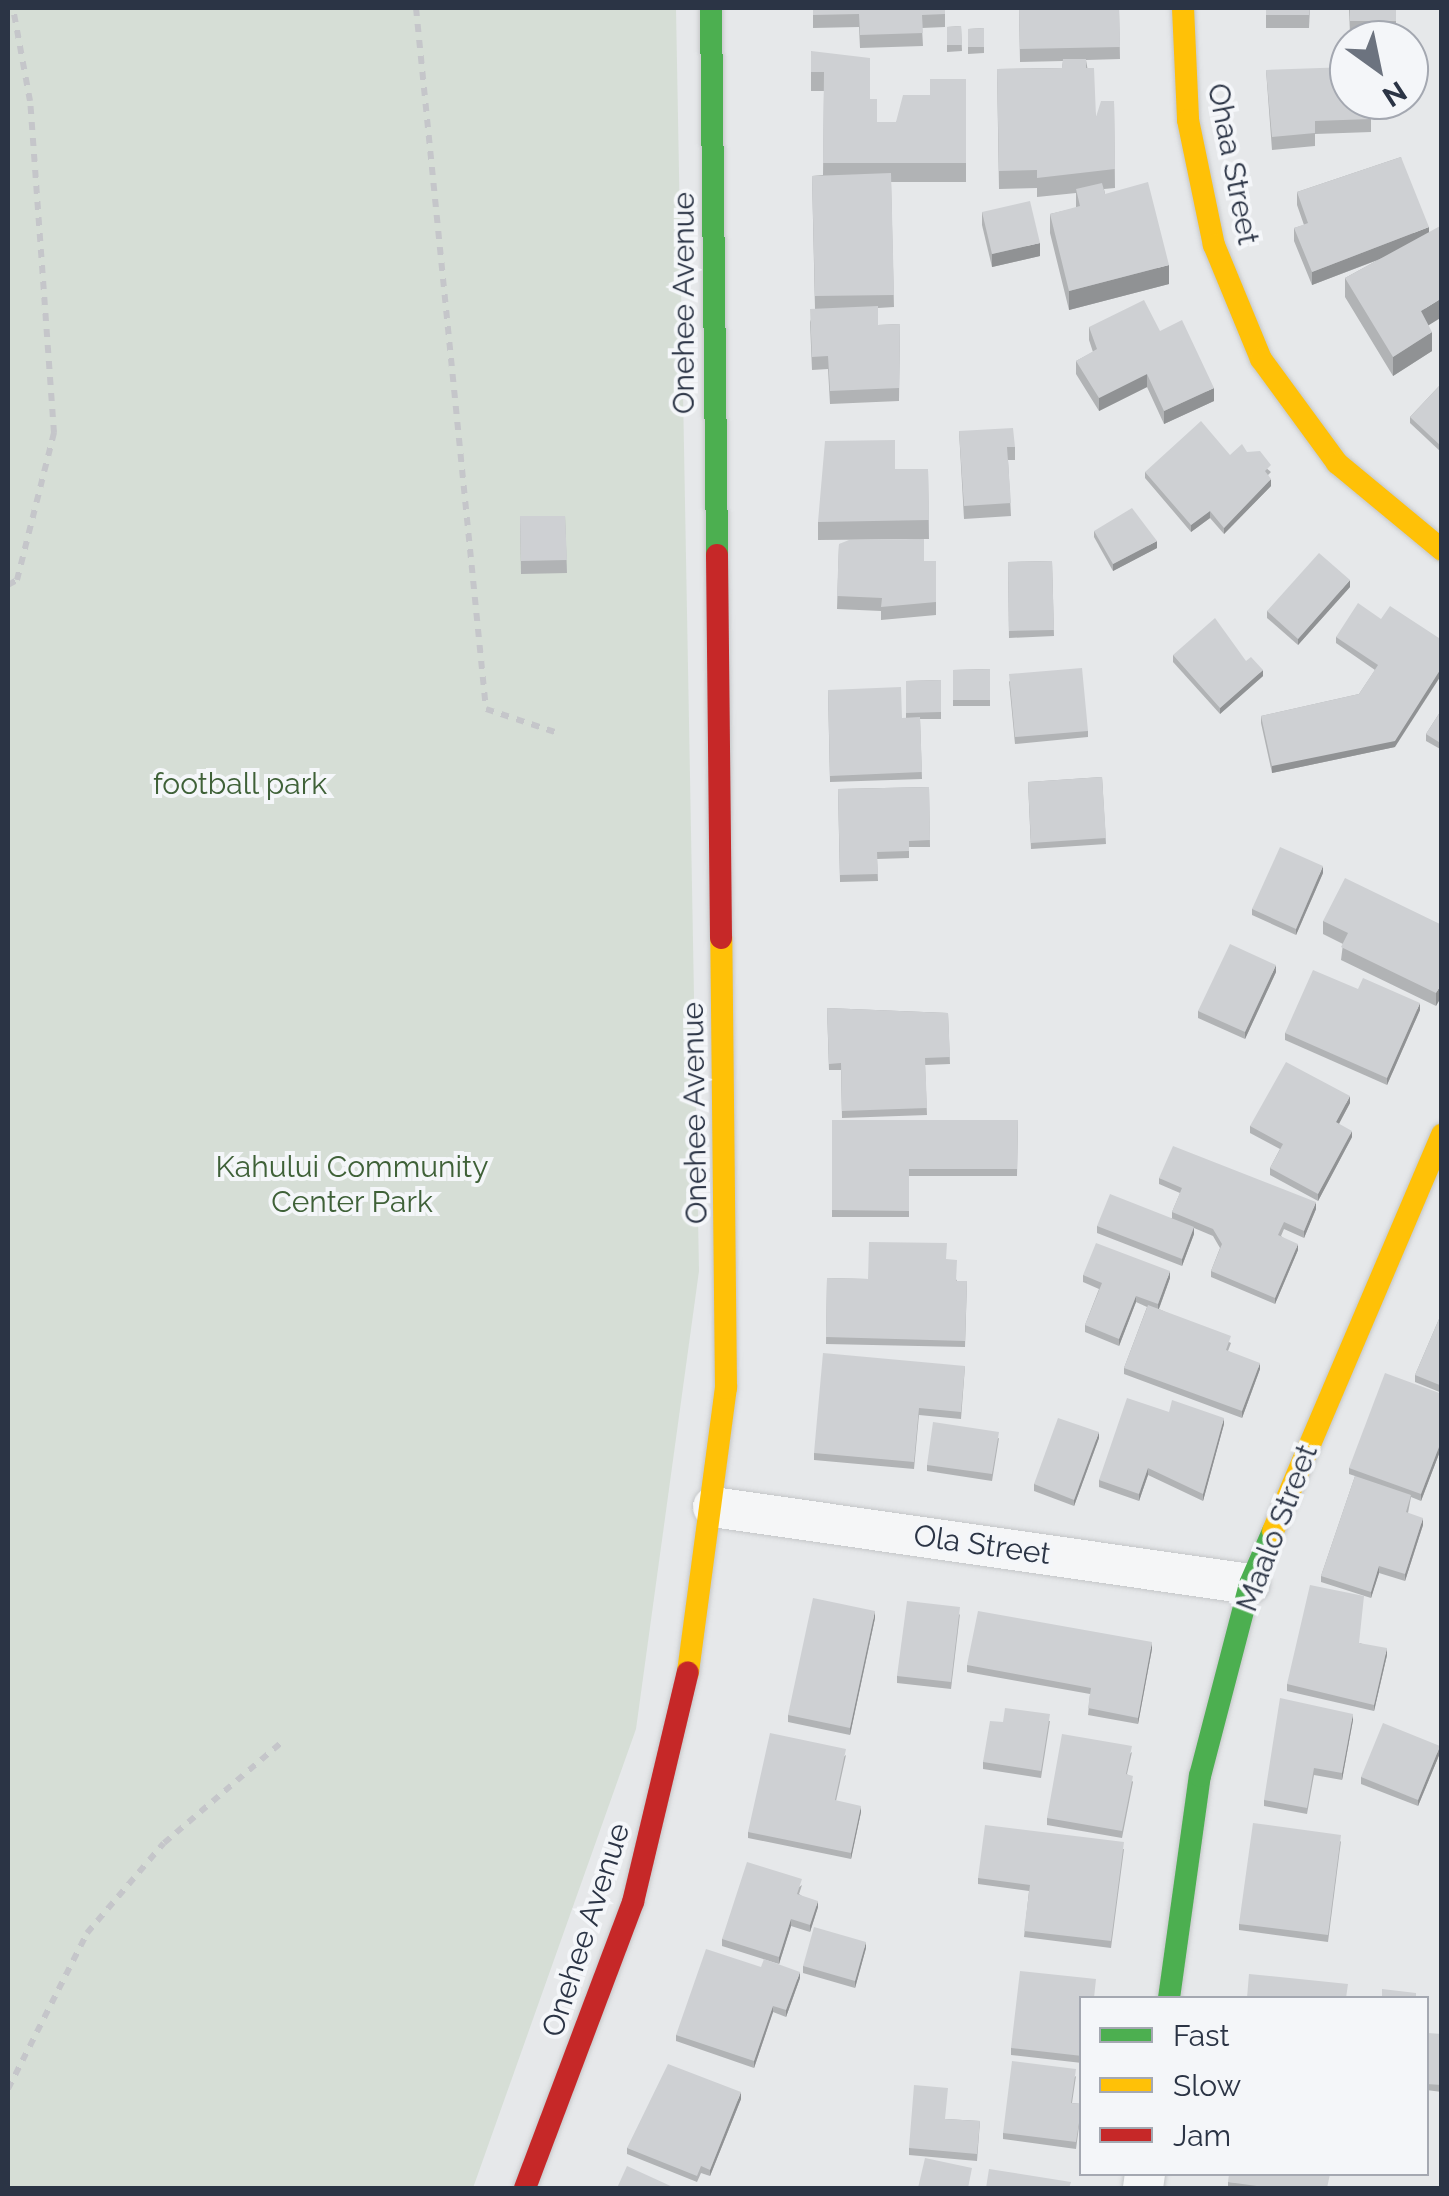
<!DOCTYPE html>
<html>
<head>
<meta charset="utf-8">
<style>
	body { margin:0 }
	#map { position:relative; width:1449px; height:2196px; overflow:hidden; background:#e6e8ea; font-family:Raleway,sans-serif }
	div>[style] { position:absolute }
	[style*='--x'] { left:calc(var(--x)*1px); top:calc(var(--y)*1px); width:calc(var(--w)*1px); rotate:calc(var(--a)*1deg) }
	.green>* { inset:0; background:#d6ded6 }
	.path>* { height:6px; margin-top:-3px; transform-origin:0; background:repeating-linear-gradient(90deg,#c5c6ca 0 8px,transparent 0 16px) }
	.roads { filter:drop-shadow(0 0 2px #c4c6c8) drop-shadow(0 0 2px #c4c6c8) }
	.street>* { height:40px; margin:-20px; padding:0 20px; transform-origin:20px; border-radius:20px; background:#f5f6f7 }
	.fast>* { height:22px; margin:-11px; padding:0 11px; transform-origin:11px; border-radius:11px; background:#4caf50 }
	.slow>* { height:22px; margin:-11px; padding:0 11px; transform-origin:11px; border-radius:11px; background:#ffc107 }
	.jam>* { height:22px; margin:-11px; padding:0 11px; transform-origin:11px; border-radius:11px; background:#c62828 }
	.wall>* { inset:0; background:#b1b3b5 }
	.shaded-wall>* { inset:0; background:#909294 }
	.building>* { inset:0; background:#ced0d3 }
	span { translate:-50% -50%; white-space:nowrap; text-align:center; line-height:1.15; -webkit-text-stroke:8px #f4f6f9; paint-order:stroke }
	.street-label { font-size:30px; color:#2b3445 }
	.park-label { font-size:30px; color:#3f6138 }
	.frame { position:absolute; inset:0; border:10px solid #2b3445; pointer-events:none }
	.legend { position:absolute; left:1079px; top:1996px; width:350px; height:180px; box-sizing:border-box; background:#f4f6f9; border:2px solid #a4a8b1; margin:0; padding:12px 18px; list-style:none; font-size:30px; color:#2b3445 }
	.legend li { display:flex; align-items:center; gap:20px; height:50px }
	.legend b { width:50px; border:2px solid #a4a8b1 }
	.north { position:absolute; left:1329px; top:20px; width:100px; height:100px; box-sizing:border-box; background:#f4f6f9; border:2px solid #a4a8b1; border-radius:50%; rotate:147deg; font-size:28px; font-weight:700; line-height:40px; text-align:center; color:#2b3445 }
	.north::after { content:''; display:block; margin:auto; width:35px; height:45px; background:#6c737f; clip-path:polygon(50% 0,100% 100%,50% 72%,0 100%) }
</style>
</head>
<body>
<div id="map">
	<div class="green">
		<i style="clip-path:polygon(8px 8px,676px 8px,699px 1271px,636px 1729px,473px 2188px,8px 2188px)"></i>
	</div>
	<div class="path">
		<i style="--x:416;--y:8;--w:704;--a:84.3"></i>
		<i style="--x:486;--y:709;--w:73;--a:18.4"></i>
		<i style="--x:8;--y:585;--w:10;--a:-29"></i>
		<i style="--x:17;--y:580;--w:152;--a:-75.9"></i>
		<i style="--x:54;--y:433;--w:333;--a:-94.1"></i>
		<i style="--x:30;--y:101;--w:95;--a:-100.4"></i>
		<i style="--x:8;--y:2089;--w:175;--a:-63.1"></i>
		<i style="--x:87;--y:1933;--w:118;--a:-49.5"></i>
		<i style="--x:164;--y:1843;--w:158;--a:-40.6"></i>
	</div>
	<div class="roads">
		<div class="street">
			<i style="--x:713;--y:1507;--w:542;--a:8.16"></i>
			<i style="--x:1143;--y:2188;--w:14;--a:-82"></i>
		</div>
		<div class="fast">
			<i style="--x:711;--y:8;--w:547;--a:89.37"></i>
			<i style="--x:1169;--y:1998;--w:224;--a:-82.1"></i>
			<i style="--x:1200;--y:1776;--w:198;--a:-75.4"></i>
			<i style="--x:1250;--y:1584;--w:58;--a:-66.5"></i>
		</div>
		<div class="slow">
			<i style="--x:1183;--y:8;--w:112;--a:87.4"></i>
			<i style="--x:1188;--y:120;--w:128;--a:78.3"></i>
			<i style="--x:1214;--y:245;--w:123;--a:67.6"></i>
			<i style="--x:1261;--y:359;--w:129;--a:53.8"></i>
			<i style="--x:1337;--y:463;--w:136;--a:39.6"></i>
			<i style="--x:1273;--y:1531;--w:431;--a:-66.9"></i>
			<i style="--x:688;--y:1672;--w:287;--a:-82.4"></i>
			<i style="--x:726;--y:1388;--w:450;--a:-90.6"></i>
		</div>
		<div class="jam">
			<i style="--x:717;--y:555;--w:383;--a:89.4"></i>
			<i style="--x:525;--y:2188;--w:306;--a:-69.3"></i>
			<i style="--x:633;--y:1902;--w:236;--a:-76.6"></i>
		</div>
	</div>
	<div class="wall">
		<i style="clip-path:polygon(813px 8px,945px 8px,945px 27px,922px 28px,923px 46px,860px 48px,859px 27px,813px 28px)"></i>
		<i style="clip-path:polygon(1019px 8px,1119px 8px,1120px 59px,1086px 60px,1096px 117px,1114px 101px,1115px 188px,1104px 189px,1105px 194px,1169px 284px,1069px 310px,1050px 233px,1050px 214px,1076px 208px,1076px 193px,1037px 197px,1037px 188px,999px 189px,997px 69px,1062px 68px,1063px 61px,1020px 62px)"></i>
		<i style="clip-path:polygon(1266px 8px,1310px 8px,1309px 28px,1266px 28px)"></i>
		<i style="clip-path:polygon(1349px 8px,1396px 8px,1396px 34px,1350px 34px)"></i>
		<i style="clip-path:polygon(961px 26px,962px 51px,947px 52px,947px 27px)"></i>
		<i style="clip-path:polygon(984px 28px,984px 53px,968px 54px,968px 29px)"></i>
		<i style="clip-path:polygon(811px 51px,870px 99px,877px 122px,896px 122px,930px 95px,966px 79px,966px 182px,891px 182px,894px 307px,878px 308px,878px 325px,900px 324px,899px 401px,830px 404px,828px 369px,812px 370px,810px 322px,815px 309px,812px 176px,823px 175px,824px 91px,811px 91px)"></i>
		<i style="clip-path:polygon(1266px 70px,1371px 100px,1371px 132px,1315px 134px,1315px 146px,1272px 150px)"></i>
		<i style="clip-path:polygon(1401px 157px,1432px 351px,1393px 376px,1345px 297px,1345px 278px,1378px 260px,1312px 285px,1294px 241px,1294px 228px,1304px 225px,1297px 205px,1297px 192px)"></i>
		<i style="clip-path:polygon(982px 212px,1040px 256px,992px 267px,982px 225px)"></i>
		<i style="clip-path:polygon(1089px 327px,1160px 331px,1214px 401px,1164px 424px,1147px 387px,1099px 411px,1076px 374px,1076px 361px,1093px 352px,1089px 340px)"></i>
		<i style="clip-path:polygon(1442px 383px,1442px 453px,1410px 423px,1410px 417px)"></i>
		<i style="clip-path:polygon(959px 431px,1015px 447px,1015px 460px,1008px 460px,1011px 516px,964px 519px)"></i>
		<i style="clip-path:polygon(1247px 452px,1271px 472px,1268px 475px,1271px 486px,1224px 534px,1210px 518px,1191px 532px,1145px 478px,1145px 472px)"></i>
		<i style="clip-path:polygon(895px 469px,928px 469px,929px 539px,924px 539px,924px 561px,936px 561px,936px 615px,881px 620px,881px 611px,837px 609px,839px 544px,923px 539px,818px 540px,818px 522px)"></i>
		<i style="clip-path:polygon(520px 516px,565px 516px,567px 573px,521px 574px)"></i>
		<i style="clip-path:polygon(1094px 531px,1157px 548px,1113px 571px,1094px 537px)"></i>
		<i style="clip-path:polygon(1052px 561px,1054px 636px,1009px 638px,1008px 562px)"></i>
		<i style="clip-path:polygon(1350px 587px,1298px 645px,1267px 618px,1267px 611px)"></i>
		<i style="clip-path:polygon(1381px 619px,1395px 747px,1272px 773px,1261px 723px,1261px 716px,1359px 694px,1375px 670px,1336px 643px,1336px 637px)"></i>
		<i style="clip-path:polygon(1173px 655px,1246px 661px,1263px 676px,1220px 714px,1173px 662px)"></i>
		<i style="clip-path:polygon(990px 669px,990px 706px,953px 706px,953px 670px)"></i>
		<i style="clip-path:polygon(941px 680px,941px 719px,920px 719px,922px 779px,830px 782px,828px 690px,902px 718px,906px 718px,906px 681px)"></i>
		<i style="clip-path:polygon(1009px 681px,1088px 731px,1088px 737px,1015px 744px)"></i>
		<i style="clip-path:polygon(1442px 709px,1442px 750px,1426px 741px,1426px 734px)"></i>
		<i style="clip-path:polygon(1102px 777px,1106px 844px,1031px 849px,1028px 782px)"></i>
		<i style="clip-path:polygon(929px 787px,930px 847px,909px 847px,909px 858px,877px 859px,878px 881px,840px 882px,838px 789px)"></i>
		<i style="clip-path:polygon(1323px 873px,1296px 935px,1252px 915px,1252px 909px)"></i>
		<i style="clip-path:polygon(1323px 921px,1442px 925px,1436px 1006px,1341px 960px,1343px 944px,1323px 934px)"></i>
		<i style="clip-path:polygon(1276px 972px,1245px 1039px,1198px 1018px,1198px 1011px)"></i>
		<i style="clip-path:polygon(1358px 989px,1420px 1010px,1387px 1085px,1285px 1040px,1285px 1033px)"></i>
		<i style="clip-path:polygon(827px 1008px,948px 1013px,950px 1064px,925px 1065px,927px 1115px,842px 1118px,841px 1070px,829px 1070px)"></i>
		<i style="clip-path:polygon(1350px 1103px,1339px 1124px,1352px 1137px,1318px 1201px,1270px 1175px,1270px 1168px,1280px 1149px,1250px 1133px,1250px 1126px)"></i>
		<i style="clip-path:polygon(832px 1120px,1018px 1120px,1017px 1176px,909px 1176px,909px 1217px,832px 1217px)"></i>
		<i style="clip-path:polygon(1159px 1178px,1316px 1209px,1304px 1238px,1284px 1229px,1281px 1236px,1298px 1250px,1275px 1304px,1211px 1277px,1211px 1271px,1220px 1248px,1213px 1236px,1194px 1228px,1194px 1234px,1182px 1266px,1097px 1233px,1097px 1226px,1172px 1218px,1172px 1212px,1180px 1193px,1159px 1184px)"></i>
		<i style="clip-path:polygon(946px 1259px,957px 1281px,967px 1281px,965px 1347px,826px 1344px,827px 1278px,868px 1279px)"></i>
		<i style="clip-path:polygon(1083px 1275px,1170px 1278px,1159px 1309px,1231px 1343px,1228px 1351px,1260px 1369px,1242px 1418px,1124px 1374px,1124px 1368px,1147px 1307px,1136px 1302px,1119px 1346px,1085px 1332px,1085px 1325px,1099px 1289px,1083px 1282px)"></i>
		<i style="clip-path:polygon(1442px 1312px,1442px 1393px,1415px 1382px,1415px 1375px)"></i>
		<i style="clip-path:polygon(965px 1366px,961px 1419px,919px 1415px,914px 1469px,814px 1460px,814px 1453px)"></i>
		<i style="clip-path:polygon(1442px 1394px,1442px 1446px,1421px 1501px,1411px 1497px,1408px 1513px,1423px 1525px,1405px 1581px,1379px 1573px,1371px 1598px,1321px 1582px,1321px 1576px,1355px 1476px,1349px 1474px,1349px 1468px)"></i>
		<i style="clip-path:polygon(1169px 1412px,1224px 1424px,1203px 1501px,1148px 1475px,1139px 1501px,1099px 1487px,1099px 1480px)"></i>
		<i style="clip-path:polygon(999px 1438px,992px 1481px,927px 1471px,927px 1465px)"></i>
		<i style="clip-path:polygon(1099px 1438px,1074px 1506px,1034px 1491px,1034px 1484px)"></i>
		<i style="clip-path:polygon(960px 1614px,951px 1689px,897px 1683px,897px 1676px)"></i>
		<i style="clip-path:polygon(875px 1618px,850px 1735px,788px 1722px,788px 1715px)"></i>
		<i style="clip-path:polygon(1360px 1643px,1387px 1655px,1374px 1711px,1287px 1691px,1287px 1684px)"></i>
		<i style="clip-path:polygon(1152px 1649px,1138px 1724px,1088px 1715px,1090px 1694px,967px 1672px,967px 1665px)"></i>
		<i style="clip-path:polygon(1353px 1720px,1342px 1780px,1314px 1775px,1307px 1814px,1264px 1806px,1264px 1800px)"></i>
		<i style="clip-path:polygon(1050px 1721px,1041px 1778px,983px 1769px,983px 1762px,1003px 1722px)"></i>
		<i style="clip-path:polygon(1132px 1752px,1127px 1774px,1133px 1782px,1122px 1838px,1047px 1825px,1047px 1818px)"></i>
		<i style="clip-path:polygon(1440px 1753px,1418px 1806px,1361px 1784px,1361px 1777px)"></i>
		<i style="clip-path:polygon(846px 1755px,836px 1801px,861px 1812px,851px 1859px,748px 1838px,748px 1832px)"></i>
		<i style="clip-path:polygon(1341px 1841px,1328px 1942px,1239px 1930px,1239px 1924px)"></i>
		<i style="clip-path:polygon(1124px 1849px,1111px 1948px,1024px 1937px,1029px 1891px,978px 1884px,978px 1878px)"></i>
		<i style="clip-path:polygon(802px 1885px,799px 1894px,818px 1907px,810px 1932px,791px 1926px,779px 1964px,722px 1946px,722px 1939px)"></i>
		<i style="clip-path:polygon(866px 1948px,855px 1988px,803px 1973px,803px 1966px)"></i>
		<i style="clip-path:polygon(800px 1978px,786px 2017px,773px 2012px,754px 2068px,676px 2041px,676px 2035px)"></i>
		<i style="clip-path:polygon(1082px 1998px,1082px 2063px,1011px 2055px,1011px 2048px)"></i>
		<i style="clip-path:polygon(1442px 2034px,1442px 2092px,1426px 2090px,1426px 2045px)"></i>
		<i style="clip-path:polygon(1076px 2076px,1072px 2103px,1082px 2104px,1076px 2149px,1003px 2139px,1003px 2133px)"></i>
		<i style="clip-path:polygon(741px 2099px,710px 2176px,701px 2173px,697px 2182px,627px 2154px,627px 2148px)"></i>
		<i style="clip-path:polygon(946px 2119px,980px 2121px,977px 2161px,909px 2155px,909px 2148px)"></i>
		<i style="clip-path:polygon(1228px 2182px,1328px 2188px,1228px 2188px)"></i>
	</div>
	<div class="shaded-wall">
		<i style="clip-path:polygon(1429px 227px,1429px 240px,1312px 285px,1312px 272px)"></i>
		<i style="clip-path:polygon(1040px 243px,1040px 256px,992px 267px,992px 254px)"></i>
		<i style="clip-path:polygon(1169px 265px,1169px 284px,1069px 310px,1069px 291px)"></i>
		<i style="clip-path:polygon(1442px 298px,1442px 317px,1421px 330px,1421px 311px)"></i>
		<i style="clip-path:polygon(1432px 332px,1432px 351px,1393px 376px,1393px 357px)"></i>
		<i style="clip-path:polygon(1147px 374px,1147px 387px,1099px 411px,1099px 398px)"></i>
		<i style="clip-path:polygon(1214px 388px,1214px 401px,1164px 424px,1164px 411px)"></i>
		<i style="clip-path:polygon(1271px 479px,1271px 486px,1224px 534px,1224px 528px)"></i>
		<i style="clip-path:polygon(1210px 511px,1210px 518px,1191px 532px,1191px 525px)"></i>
		<i style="clip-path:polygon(1157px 541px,1157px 548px,1113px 571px,1113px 564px)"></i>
		<i style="clip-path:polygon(1350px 580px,1350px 587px,1298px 645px,1298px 639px)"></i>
		<i style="clip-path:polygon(1442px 667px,1442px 674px,1395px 747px,1272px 773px,1272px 766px)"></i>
		<i style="clip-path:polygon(1263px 670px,1263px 676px,1220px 714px,1220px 708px)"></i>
		<i style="clip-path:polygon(1323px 866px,1323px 873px,1296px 935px,1296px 929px)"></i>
		<i style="clip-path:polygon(1276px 965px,1276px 972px,1245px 1039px,1245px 1032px)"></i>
		<i style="clip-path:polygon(1442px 983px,1442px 996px,1436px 1006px,1436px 993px)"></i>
		<i style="clip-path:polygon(1420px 1003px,1420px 1010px,1387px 1085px,1387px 1078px)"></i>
		<i style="clip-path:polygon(1350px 1096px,1350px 1103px,1336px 1129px,1336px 1122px)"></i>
		<i style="clip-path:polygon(1352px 1131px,1352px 1137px,1318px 1201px,1318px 1194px)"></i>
		<i style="clip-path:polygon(1316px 1202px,1316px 1209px,1304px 1238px,1304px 1231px)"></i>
		<i style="clip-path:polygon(1194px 1227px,1194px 1234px,1182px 1266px,1182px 1259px)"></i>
		<i style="clip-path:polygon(1298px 1244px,1298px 1250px,1275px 1304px,1275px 1298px)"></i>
		<i style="clip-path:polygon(1170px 1271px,1170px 1278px,1158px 1311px,1158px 1304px)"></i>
		<i style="clip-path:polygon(1136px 1296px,1136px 1302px,1119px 1346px,1119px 1339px)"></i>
		<i style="clip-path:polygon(1260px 1363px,1260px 1369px,1242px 1418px,1242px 1411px)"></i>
		<i style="clip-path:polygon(1224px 1418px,1224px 1424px,1203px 1501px,1203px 1494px)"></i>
		<i style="clip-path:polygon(1099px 1432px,1099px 1438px,1074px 1506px,1074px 1500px)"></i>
		<i style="clip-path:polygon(1442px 1439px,1442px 1446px,1421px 1501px,1421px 1494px)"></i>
		<i style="clip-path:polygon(1148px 1468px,1148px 1475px,1139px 1501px,1139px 1494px)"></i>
		<i style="clip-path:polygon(1423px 1518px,1423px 1525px,1405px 1581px,1405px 1574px)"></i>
		<i style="clip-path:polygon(1379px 1566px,1379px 1573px,1371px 1598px,1371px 1592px)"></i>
		<i style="clip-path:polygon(875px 1611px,875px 1618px,850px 1735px,850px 1728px)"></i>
		<i style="clip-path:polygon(1152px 1642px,1152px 1649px,1138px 1724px,1138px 1718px)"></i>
		<i style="clip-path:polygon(1387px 1648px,1387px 1655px,1374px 1711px,1374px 1705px)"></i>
		<i style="clip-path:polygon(1353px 1714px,1353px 1720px,1342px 1780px,1342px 1773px)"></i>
		<i style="clip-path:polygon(1440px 1746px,1440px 1753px,1418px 1806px,1418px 1800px)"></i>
		<i style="clip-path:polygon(861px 1806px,861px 1812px,851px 1859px,851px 1853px)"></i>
		<i style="clip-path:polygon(818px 1901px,818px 1907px,810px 1932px,810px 1925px)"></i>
		<i style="clip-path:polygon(791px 1919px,791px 1926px,779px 1964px,779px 1957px)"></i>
		<i style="clip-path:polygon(866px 1942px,866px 1948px,855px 1988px,855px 1981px)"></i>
		<i style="clip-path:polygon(800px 1972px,800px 1978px,786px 2017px,786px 2010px)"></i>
		<i style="clip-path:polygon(773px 2006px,773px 2012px,754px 2068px,754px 2061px)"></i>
		<i style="clip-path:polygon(741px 2092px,741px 2099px,710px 2176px,710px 2170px)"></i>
	</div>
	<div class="building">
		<i style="clip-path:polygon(813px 8px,945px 8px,945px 14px,922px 15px,923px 33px,860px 35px,859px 14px,813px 15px)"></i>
		<i style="clip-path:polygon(1019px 8px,1119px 8px,1120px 47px,1020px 49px)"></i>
		<i style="clip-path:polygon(1266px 8px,1310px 8px,1309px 15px,1266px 15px)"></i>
		<i style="clip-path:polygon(1350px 8px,1396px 8px,1396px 21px,1350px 21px)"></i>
		<i style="clip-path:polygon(961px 26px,962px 45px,947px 45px,947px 27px)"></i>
		<i style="clip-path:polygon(984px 28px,984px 47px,968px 47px,968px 29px)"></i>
		<i style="clip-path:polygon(811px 51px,870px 58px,870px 99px,877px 99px,877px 122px,896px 122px,903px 95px,930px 95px,930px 79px,966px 79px,966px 163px,823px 163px,824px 72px,811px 72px)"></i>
		<i style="clip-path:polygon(1063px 59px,1086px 59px,1086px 68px,1094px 68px,1096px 117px,1101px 101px,1114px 101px,1115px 169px,1037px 178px,1037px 170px,999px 171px,997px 69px,1062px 68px)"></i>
		<i style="clip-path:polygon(1349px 67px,1349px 100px,1371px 100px,1371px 119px,1315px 121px,1315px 133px,1272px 137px,1266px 70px)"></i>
		<i style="clip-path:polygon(1401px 157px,1429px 227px,1312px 272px,1294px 228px,1308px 223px,1297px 192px)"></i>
		<i style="clip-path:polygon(891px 173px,894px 295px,815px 296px,812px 176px)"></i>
		<i style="clip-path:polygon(1148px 182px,1169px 265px,1069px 291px,1050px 214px,1080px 206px,1076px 189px,1102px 183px,1105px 194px)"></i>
		<i style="clip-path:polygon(1030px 201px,1040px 243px,992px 254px,982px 212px)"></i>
		<i style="clip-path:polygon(1442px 225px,1442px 298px,1421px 311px,1432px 332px,1393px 357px,1345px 278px)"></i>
		<i style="clip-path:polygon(1144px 300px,1160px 331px,1182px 320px,1214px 388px,1164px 411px,1147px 374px,1099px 398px,1076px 361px,1097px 349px,1089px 327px)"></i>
		<i style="clip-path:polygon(878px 306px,878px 325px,900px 324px,899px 388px,830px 391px,828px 356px,812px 357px,810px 309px)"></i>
		<i style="clip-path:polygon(1442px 383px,1442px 447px,1410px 417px)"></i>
		<i style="clip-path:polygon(1201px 421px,1230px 455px,1242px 444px,1247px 452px,1260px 451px,1271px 465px,1265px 471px,1271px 479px,1224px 528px,1210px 511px,1191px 525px,1145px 472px)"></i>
		<i style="clip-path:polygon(1013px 428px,1015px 447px,1007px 447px,1011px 503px,964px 506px,959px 431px)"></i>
		<i style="clip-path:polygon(895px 440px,895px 469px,928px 469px,929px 520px,818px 522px,825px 441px)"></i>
		<i style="clip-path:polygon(1132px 508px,1157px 541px,1113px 564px,1094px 531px)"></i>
		<i style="clip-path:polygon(520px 516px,565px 516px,567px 560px,521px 561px)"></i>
		<i style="clip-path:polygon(924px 539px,924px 561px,936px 561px,936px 602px,881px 607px,882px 598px,837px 596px,839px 544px,849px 540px)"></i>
		<i style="clip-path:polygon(1319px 553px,1350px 580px,1298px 639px,1267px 611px)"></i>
		<i style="clip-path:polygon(1052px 561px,1054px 630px,1009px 631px,1008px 562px)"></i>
		<i style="clip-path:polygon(1358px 603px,1381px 619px,1390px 606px,1442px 640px,1442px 667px,1395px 741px,1272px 766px,1261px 716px,1359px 694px,1378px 665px,1336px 637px)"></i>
		<i style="clip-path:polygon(1215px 618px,1246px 661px,1251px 657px,1263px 670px,1220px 708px,1173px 655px)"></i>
		<i style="clip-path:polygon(1082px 668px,1088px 731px,1015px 737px,1009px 674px)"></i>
		<i style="clip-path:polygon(990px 669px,990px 700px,953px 700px,953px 670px)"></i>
		<i style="clip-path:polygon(941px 680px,941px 712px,906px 713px,906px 681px)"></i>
		<i style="clip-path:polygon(901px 687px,902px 718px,920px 717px,922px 772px,830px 776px,828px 690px)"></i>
		<i style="clip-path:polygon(1442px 709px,1442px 744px,1426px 734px)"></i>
		<i style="clip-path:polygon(1102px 777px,1106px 838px,1031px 843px,1028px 782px)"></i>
		<i style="clip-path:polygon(929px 787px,930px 840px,909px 841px,909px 851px,877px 852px,878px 874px,840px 875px,838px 789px)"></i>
		<i style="clip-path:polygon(1280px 847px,1323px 866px,1296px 929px,1252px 909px)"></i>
		<i style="clip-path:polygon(1345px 878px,1442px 925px,1442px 983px,1436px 993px,1341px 947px,1348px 933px,1323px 921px)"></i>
		<i style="clip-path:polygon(1230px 944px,1276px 965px,1245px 1032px,1198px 1011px)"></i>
		<i style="clip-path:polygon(1313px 970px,1358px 989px,1363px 978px,1420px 1003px,1387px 1078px,1285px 1033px)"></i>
		<i style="clip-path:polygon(827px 1008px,948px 1013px,950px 1057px,925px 1058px,927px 1108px,842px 1111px,841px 1063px,829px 1064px)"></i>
		<i style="clip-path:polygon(1286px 1062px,1350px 1096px,1336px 1122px,1352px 1131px,1318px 1194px,1270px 1168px,1283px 1144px,1250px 1126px)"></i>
		<i style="clip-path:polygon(832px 1120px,1018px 1120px,1017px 1169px,909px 1169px,909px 1211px,832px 1210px)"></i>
		<i style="clip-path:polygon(1173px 1146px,1316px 1202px,1304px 1231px,1284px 1222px,1278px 1235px,1298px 1244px,1275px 1298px,1211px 1271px,1222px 1244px,1213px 1229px,1172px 1212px,1182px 1188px,1159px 1178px)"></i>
		<i style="clip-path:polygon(1110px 1194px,1194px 1227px,1182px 1259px,1097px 1226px)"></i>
		<i style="clip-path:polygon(869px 1242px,947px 1243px,946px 1259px,957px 1260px,956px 1281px,967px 1281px,965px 1341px,826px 1337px,827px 1278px,868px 1279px)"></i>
		<i style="clip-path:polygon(1096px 1243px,1170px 1271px,1158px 1304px,1136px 1296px,1119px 1339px,1085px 1325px,1102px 1283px,1083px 1275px)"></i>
		<i style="clip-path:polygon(1148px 1305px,1231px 1336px,1226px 1350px,1260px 1363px,1242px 1411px,1124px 1368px)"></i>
		<i style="clip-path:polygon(1442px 1312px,1442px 1386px,1415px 1375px)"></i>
		<i style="clip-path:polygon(823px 1353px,965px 1366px,961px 1412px,919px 1408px,914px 1462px,814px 1453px)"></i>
		<i style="clip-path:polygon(1385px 1373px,1442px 1394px,1442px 1439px,1421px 1494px,1349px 1468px)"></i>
		<i style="clip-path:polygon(1127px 1398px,1169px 1412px,1172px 1400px,1224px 1418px,1203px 1494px,1148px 1468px,1139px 1494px,1099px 1480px)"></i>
		<i style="clip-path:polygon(1058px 1418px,1099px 1432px,1074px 1500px,1034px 1484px)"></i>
		<i style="clip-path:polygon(933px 1422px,999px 1432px,992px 1474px,927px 1465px)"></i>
		<i style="clip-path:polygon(1355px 1476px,1411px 1495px,1406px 1512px,1423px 1518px,1405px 1574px,1379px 1566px,1371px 1592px,1321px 1576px)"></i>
		<i style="clip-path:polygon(1310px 1585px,1364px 1596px,1359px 1643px,1387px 1648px,1374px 1705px,1287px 1684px)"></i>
		<i style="clip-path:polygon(813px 1598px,875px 1611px,850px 1728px,788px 1715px)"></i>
		<i style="clip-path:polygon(907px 1601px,960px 1607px,951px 1682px,897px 1676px)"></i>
		<i style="clip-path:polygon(978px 1611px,1152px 1642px,1138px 1718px,1088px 1708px,1091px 1688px,967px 1665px)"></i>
		<i style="clip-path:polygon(1280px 1698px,1353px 1714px,1342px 1773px,1314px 1768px,1307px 1808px,1264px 1800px)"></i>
		<i style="clip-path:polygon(1005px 1708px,1050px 1714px,1041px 1771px,983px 1762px,990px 1721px,1003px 1722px)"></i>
		<i style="clip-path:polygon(1383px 1723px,1440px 1746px,1418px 1800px,1361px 1777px)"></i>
		<i style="clip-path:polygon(770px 1733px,846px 1749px,835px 1800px,861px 1806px,851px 1853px,748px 1832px)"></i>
		<i style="clip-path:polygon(1062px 1734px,1132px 1746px,1126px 1774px,1133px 1776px,1122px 1831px,1047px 1818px)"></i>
		<i style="clip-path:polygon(1253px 1823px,1341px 1835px,1328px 1935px,1239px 1924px)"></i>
		<i style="clip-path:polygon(985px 1825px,1124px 1842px,1111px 1941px,1024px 1931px,1030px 1885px,978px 1878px)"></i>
		<i style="clip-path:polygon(747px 1862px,802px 1879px,797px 1894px,818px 1901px,810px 1925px,791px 1919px,779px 1957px,722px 1939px)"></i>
		<i style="clip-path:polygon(814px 1927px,866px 1942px,855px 1981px,803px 1966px)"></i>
		<i style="clip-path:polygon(706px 1949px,761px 1967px,764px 1959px,800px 1972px,786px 2010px,773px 2006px,754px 2061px,676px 2035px)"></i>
		<i style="clip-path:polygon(1020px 1971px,1096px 1979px,1094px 1998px,1082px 1998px,1082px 2056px,1011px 2048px)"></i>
		<i style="clip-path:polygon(1249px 1974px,1348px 1984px,1346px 1998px,1247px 1998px)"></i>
		<i style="clip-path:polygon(1382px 1989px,1416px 1993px,1416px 1998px,1382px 1998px)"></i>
		<i style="clip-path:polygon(1428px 2033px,1442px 2034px,1442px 2085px,1426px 2084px)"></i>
		<i style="clip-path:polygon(1012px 2061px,1076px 2069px,1071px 2103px,1082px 2104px,1076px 2142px,1003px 2133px)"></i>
		<i style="clip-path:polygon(668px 2064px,741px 2092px,710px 2170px,701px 2166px,697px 2176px,627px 2148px)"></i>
		<i style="clip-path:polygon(914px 2085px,948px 2088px,945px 2119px,980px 2121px,977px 2154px,909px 2148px)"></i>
		<i style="clip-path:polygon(925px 2158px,972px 2168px,968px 2188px,918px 2188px)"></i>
		<i style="clip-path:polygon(627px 2166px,675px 2188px,617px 2188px)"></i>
		<i style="clip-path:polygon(989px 2169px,1071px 2182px,1069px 2188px,986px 2188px)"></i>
		<i style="clip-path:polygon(1229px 2174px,1330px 2174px,1327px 2188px,1271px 2188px,1228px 2182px)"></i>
	</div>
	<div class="street-label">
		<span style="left:1233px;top:164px;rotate:79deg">Ohaa Street</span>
		<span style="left:684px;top:303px;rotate:-90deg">Onehee Avenue</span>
		<span style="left:695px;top:1113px;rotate:-91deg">Onehee Avenue</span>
		<span style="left:1277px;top:1528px;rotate:-69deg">Maalo Street</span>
		<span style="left:982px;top:1545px;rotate:8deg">Ola Street</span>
		<span style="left:586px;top:1930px;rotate:-72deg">Onehee Avenue</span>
	</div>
	<div class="park-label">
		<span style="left:240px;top:784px">football park</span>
		<span style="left:352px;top:1184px">Kahului Community<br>Center Park</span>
	</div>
	<div class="frame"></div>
	<ul class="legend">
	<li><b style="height:12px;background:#4caf50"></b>Fast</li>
	<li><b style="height:12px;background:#ffc107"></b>Slow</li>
	<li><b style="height:12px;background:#c62828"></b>Jam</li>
	</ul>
	<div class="north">N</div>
</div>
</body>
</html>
